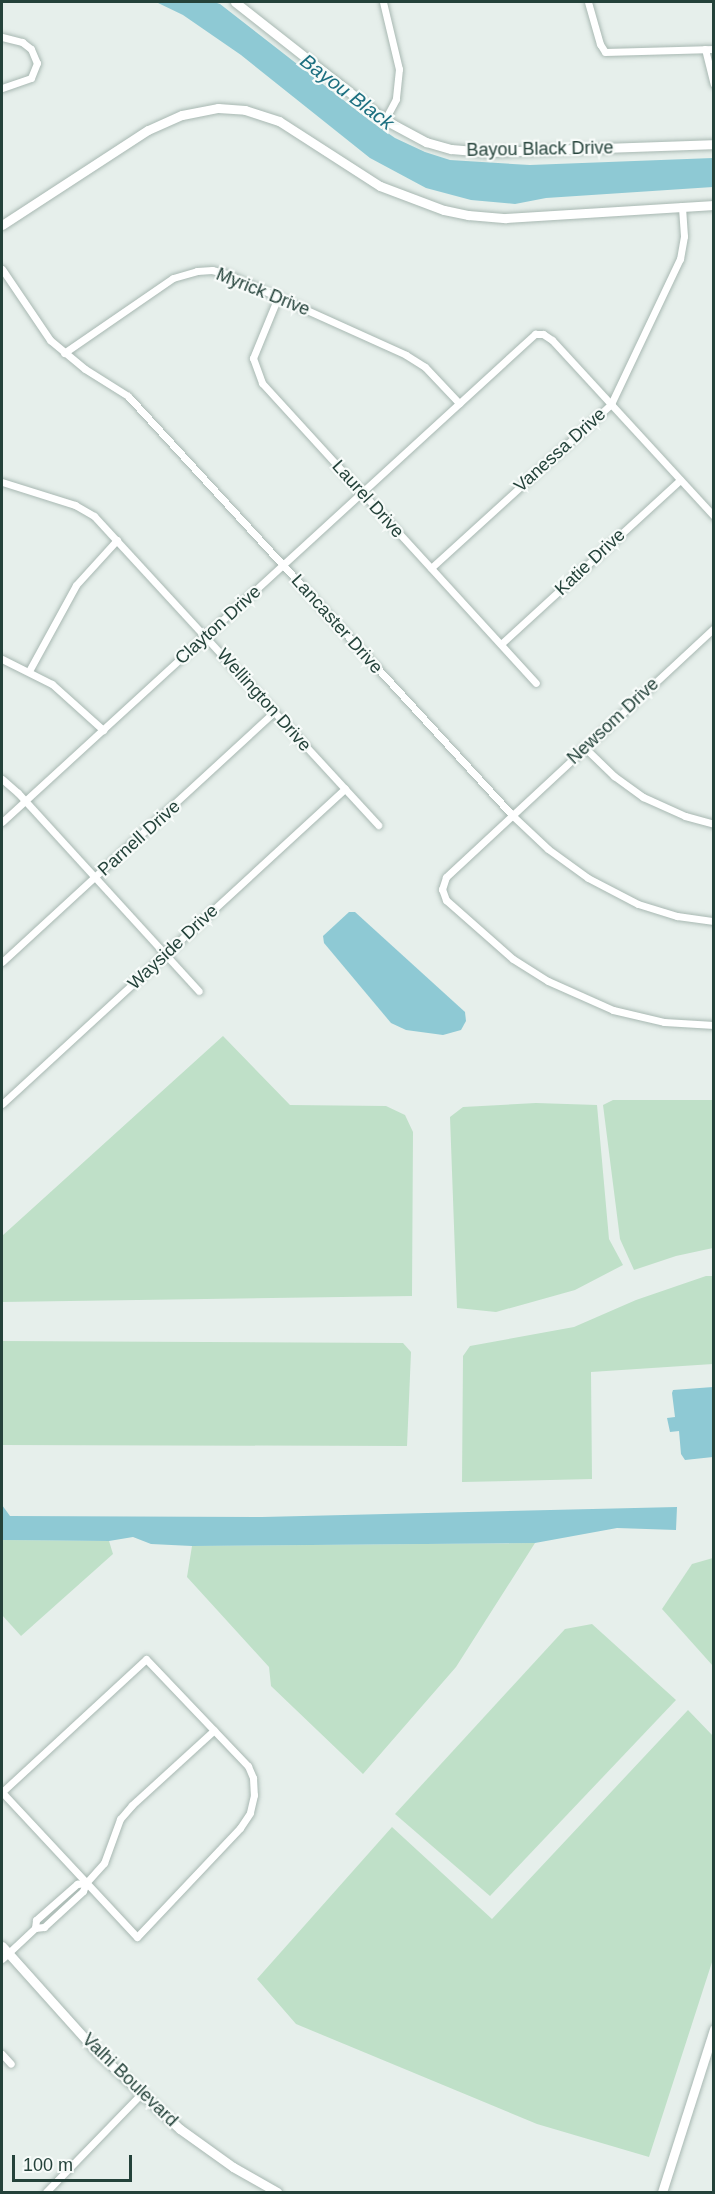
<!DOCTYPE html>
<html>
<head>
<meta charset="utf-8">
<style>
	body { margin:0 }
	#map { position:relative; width:715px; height:2194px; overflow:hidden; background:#e6efeb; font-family:Helvetica,sans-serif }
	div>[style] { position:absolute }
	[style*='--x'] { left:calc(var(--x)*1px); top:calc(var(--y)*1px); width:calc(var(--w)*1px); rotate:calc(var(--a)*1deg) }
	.green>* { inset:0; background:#bfe0c8 }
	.water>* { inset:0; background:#8ec9d4 }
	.roads { filter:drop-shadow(0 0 2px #a8b8b2) drop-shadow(0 0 2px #a8b8b2) }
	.street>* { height:7px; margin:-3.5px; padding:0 3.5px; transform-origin:3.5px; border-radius:3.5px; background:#fff }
	.secondary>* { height:9px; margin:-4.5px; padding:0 4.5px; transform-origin:4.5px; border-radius:4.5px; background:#fff }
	span { translate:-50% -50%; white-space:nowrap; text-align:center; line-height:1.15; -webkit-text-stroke:4.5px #f7fbf9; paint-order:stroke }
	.street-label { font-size:18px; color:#24423a }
	.water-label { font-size:20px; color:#1c6f80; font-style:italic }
	.frame { position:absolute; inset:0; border:3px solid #24423a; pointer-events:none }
	.scale { position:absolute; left:12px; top:2155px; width:120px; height:27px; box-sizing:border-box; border:3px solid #24423a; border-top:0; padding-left:8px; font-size:18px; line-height:21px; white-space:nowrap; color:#24423a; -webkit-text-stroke:4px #f7fbf9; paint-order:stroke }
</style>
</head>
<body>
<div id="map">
	<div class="green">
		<i style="clip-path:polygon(223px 1036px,290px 1105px,386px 1106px,405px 1115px,413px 1132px,412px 1296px,2px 1302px,2px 1236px)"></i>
		<i style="clip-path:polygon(613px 1100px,713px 1100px,713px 1248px,676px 1256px,634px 1270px,620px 1239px,603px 1105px)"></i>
		<i style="clip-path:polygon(536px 1103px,597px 1105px,609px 1239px,623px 1265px,575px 1290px,496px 1312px,457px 1308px,450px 1117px,463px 1107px)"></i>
		<i style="clip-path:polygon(706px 1276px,713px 1276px,713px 1364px,591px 1372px,592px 1479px,462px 1482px,463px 1356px,470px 1346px,574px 1327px,636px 1300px)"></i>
		<i style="clip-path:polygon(2px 1341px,403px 1343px,411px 1352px,407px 1446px,2px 1445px)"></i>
		<i style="clip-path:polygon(2px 1540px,109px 1541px,113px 1554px,21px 1636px,2px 1615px)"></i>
		<i style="clip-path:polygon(535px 1543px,456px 1667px,363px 1774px,271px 1686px,269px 1667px,187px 1577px,192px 1546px)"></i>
		<i style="clip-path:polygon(713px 1558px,714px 1558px,713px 1666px,662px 1609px,692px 1564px)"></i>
		<i style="clip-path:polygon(592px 1624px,676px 1700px,490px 1896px,395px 1814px,565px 1629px)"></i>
		<i style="clip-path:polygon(688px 1710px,713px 1736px,713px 1959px,649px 2157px,537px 2124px,296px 2024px,257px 1979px,392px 1827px,492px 1919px)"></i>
	</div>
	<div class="water">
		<i style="clip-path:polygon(156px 2px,214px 2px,220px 4px,369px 120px,395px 138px,425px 152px,450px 160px,530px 165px,713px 158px,713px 187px,546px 198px,515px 204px,471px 200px,426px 188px,370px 158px,241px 55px,183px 15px)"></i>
		<i style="clip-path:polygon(349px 912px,355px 912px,465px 1012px,466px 1021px,461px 1030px,443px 1035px,406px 1030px,391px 1023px,324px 943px,323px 936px)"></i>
		<i style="clip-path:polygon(713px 1387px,713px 1457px,685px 1460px,681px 1454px,679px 1431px,670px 1432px,667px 1418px,675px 1417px,672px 1393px,673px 1390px)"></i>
		<i style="clip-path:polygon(2px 1505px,10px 1516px,262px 1517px,677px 1507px,676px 1530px,617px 1528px,535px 1543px,192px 1546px,151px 1544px,133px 1537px,109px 1541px,2px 1540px)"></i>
	</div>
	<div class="roads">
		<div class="street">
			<i style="--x:383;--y:2;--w:69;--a:76.6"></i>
			<i style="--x:399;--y:69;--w:30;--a:96"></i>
			<i style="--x:396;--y:99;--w:24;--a:118"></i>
			<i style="--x:588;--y:2;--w:44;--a:74.1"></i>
			<i style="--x:600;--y:44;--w:9;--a:58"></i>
			<i style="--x:605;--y:52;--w:109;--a:-1.6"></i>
			<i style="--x:2;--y:37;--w:21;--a:14"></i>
			<i style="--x:22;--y:42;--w:11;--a:38"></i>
			<i style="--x:31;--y:49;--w:15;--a:67"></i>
			<i style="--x:37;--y:63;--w:16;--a:112"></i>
			<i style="--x:31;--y:78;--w:31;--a:161"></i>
			<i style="--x:705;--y:49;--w:36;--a:76"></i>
			<i style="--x:2;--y:269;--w:86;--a:55.9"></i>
			<i style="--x:50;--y:340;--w:45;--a:39.6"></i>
			<i style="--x:85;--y:369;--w:51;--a:32.1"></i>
			<i style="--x:128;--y:396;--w:570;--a:47.49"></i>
			<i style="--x:513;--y:816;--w:48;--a:43.3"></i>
			<i style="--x:548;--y:849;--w:49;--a:35.9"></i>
			<i style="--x:588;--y:878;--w:56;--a:27.5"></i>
			<i style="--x:638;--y:904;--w:41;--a:17.1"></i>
			<i style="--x:677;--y:916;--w:37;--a:8"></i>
			<i style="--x:278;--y:297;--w:66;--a:112.3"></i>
			<i style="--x:253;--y:358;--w:27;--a:70"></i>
			<i style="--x:262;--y:383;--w:406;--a:47.6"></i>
			<i style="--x:64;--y:353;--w:132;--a:-34.5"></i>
			<i style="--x:173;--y:278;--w:25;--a:-16"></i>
			<i style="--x:197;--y:271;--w:15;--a:-4"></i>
			<i style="--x:212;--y:270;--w:16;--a:15"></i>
			<i style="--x:227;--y:274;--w:196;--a:24.3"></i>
			<i style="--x:406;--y:355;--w:22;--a:32"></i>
			<i style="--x:425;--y:367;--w:50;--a:46.6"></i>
			<i style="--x:2;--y:482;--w:77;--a:17.5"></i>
			<i style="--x:75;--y:505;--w:22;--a:30"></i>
			<i style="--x:94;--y:516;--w:420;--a:47.4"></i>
			<i style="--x:431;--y:568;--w:244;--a:-42.3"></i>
			<i style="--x:611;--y:404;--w:161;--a:-64.6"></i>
			<i style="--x:680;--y:259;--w:23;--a:-80"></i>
			<i style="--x:684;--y:236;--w:30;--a:-94"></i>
			<i style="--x:714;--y:628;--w:366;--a:137.1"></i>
			<i style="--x:446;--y:877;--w:13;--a:108"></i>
			<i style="--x:442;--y:889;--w:12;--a:70"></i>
			<i style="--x:446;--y:900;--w:89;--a:41.4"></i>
			<i style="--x:513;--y:959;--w:41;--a:32.2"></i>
			<i style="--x:548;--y:981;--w:71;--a:24"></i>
			<i style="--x:613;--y:1010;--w:52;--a:13.2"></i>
			<i style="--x:664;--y:1022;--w:50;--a:3.4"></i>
			<i style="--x:501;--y:644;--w:243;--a:-42.5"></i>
			<i style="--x:2;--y:659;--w:56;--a:26.6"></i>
			<i style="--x:52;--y:684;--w:69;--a:42"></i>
			<i style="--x:29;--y:671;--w:98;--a:-61.3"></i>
			<i style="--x:76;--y:585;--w:61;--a:-47.7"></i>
			<i style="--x:584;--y:747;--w:42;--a:44"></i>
			<i style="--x:614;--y:776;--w:36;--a:36"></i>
			<i style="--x:643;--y:797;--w:46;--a:24.3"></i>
			<i style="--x:685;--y:816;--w:30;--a:15"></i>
			<i style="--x:2;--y:779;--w:21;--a:41"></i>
			<i style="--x:18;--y:793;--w:268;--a:47.6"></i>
			<i style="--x:2;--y:822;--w:723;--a:-42.48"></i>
			<i style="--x:535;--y:334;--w:8;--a:0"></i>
			<i style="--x:543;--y:334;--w:11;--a:34"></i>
			<i style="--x:552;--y:340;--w:239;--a:47.4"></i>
			<i style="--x:2;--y:962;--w:369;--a:-42.6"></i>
			<i style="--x:2;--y:1104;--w:466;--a:-42.6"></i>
			<i style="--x:146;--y:1659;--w:148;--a:46.4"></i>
			<i style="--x:248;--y:1766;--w:13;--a:67"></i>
			<i style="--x:253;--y:1778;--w:17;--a:87"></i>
			<i style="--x:254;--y:1795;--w:18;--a:103"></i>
			<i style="--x:250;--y:1813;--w:18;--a:124"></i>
			<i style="--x:240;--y:1828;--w:150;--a:133.4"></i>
			<i style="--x:137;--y:1937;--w:198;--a:-133"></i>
			<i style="--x:2;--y:1792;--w:196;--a:-42.7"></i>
			<i style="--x:35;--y:1928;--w:9;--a:-6"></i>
			<i style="--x:44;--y:1927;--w:53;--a:-42.7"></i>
			<i style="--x:83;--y:1891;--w:9;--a:-69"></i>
			<i style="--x:86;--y:1883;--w:27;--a:-48"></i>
			<i style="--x:104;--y:1863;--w:47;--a:-70"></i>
			<i style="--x:120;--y:1819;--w:18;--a:-49"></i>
			<i style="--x:132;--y:1805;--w:111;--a:-42.4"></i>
			<i style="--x:2;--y:1959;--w:45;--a:-43.2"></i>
			<i style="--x:35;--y:1928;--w:8;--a:-83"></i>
			<i style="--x:36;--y:1920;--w:55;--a:-41.3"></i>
			<i style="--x:77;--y:1884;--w:9;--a:-6"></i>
			<i style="--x:2;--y:2054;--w:13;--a:48"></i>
			<i style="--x:46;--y:2192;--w:138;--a:-45.9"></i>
		</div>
		<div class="secondary">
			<i style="--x:235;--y:2;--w:191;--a:38.2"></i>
			<i style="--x:385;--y:120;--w:47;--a:28.2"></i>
			<i style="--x:426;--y:142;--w:26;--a:16"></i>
			<i style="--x:451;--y:149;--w:35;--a:5"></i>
			<i style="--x:486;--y:152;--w:228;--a:-2"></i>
			<i style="--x:2;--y:225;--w:174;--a:-33.1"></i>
			<i style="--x:148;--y:130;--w:37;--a:-24"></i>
			<i style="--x:182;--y:115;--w:37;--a:-11"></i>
			<i style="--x:218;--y:108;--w:27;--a:4"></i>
			<i style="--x:245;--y:110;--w:36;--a:18"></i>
			<i style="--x:279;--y:121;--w:120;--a:32.8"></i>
			<i style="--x:380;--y:186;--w:68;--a:20.6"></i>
			<i style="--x:444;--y:210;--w:25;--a:12"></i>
			<i style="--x:468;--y:215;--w:38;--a:5"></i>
			<i style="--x:506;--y:218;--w:208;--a:-3.6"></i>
			<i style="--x:2;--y:1946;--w:142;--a:48.1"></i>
			<i style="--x:97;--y:2052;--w:113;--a:42.9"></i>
			<i style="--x:180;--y:2129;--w:65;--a:35.6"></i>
			<i style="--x:233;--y:2167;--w:51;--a:29.6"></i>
			<i style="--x:662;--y:2192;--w:171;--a:-72.3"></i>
		</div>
	</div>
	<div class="street-label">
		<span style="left:540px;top:149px;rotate:-1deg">Bayou Black Drive</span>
		<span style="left:263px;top:292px;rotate:22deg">Myrick Drive</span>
		<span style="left:560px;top:450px;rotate:-42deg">Vanessa Drive</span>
		<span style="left:368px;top:499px;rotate:48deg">Laurel Drive</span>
		<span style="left:590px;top:562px;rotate:-43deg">Katie Drive</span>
		<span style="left:337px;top:624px;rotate:48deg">Lancaster Drive</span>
		<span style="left:218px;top:625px;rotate:-42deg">Clayton Drive</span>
		<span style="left:264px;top:700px;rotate:48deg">Wellington Drive</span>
		<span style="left:613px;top:721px;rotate:-43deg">Newsom Drive</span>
		<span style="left:139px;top:838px;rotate:-42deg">Parnell Drive</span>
		<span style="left:173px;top:947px;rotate:-43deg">Wayside Drive</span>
		<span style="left:130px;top:2080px;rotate:44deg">Valhi Boulevard</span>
	</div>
	<div class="water-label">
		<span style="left:347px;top:92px;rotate:37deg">Bayou Black</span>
	</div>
	<div class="frame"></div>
	<div class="scale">100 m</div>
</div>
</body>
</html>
